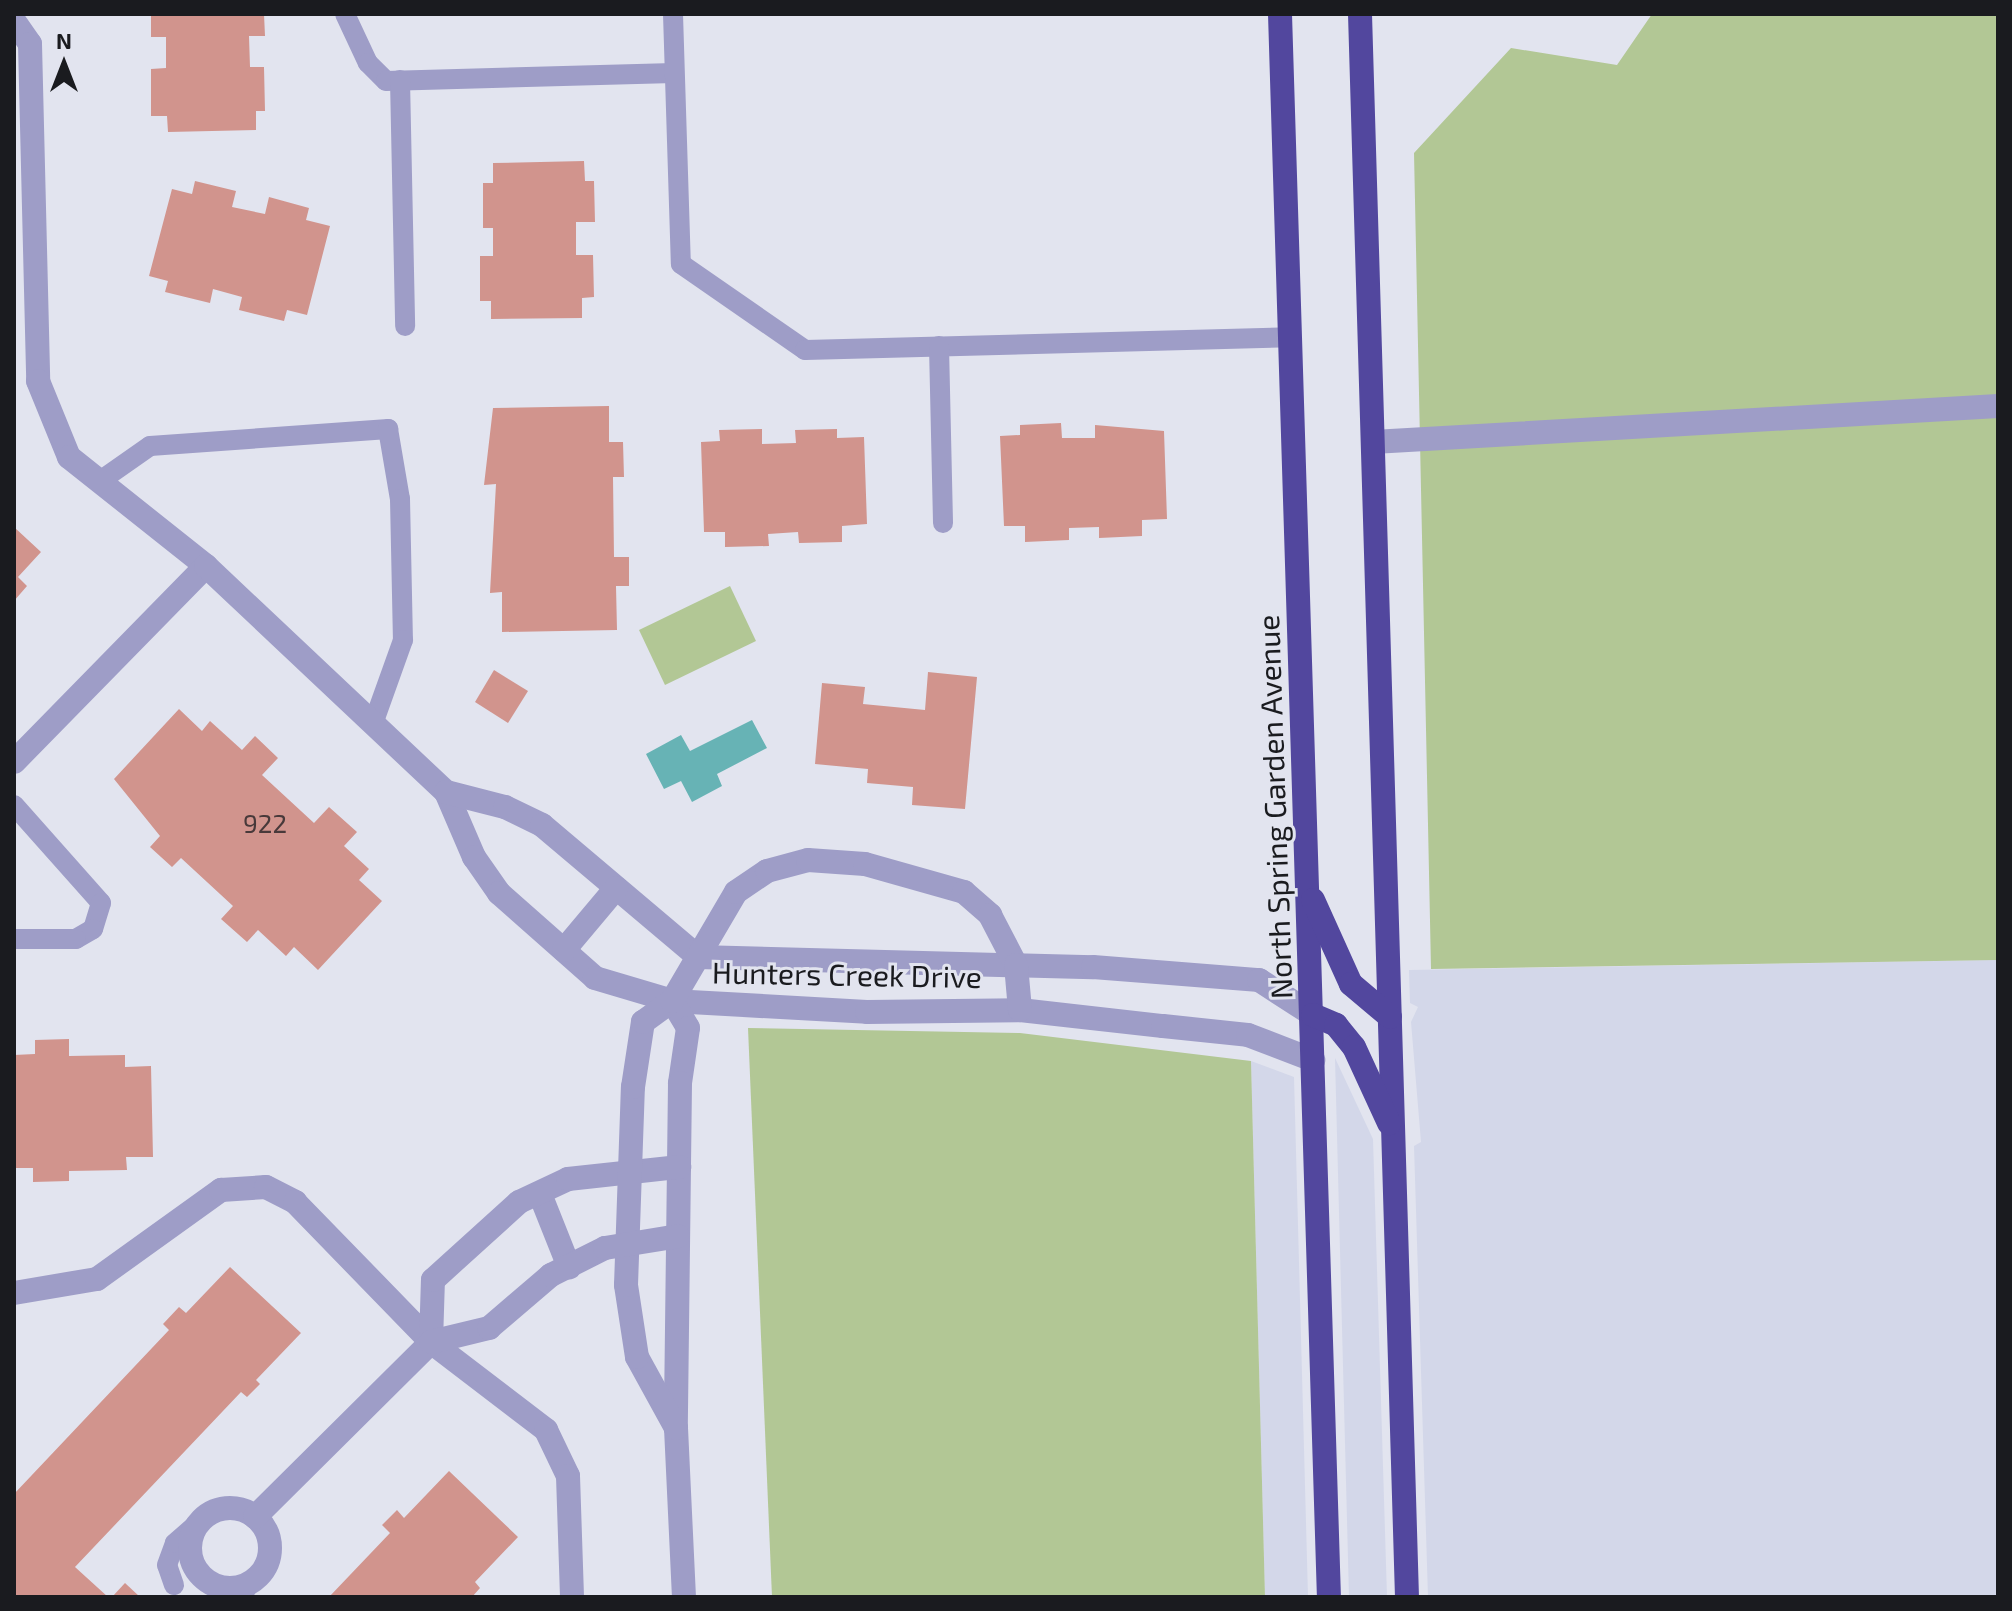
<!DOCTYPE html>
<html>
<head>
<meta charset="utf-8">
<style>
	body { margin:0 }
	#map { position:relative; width:2012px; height:1611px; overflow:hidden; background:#e2e4ef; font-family:"Exo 2",sans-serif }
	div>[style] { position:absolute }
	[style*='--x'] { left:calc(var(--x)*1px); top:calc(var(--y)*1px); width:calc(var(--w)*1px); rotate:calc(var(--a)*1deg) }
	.built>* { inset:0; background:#d3d7e9 }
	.green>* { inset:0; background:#b2c795 }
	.water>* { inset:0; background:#67b3b5 }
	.building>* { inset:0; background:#d1948d }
	.lane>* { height:20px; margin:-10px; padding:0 10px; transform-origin:10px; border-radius:10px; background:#9e9dc7 }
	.street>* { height:24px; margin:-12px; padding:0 12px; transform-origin:12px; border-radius:12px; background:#9e9dc7 }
	.street>.ring { margin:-12px; padding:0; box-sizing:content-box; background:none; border:24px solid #9e9dc7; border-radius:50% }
	.highway>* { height:24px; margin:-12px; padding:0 12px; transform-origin:12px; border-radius:12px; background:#52479e }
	span { translate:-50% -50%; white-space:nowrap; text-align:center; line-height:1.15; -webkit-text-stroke:6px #e2e4ef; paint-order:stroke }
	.number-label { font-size:26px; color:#48393a }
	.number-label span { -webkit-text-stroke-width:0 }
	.street-label { font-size:30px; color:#1a1b1f }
	.frame { position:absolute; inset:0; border:16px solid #1a1b1f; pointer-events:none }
	.north { position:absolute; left:24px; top:24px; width:80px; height:80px; -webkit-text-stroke:6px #e2e4ef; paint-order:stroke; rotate:0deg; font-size:22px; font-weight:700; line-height:32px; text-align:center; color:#1a1b1f }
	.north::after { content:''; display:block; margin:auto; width:28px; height:36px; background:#1a1b1f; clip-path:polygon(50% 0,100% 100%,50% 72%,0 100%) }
</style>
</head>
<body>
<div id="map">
	<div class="built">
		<i style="clip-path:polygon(1998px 960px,1998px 1597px,1428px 1597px,1414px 1146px,1421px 1142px,1411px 1022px,1418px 1007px,1410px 1003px,1409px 970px)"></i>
		<i style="clip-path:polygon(1335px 1058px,1373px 1139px,1387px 1597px,1349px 1597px)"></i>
		<i style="clip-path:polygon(1251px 1061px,1294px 1077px,1308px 1597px,1265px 1597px)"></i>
	</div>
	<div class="green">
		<i style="clip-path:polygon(1652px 14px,1998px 14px,1998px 960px,1431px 969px,1414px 153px,1511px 48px,1617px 65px)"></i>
		<i style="clip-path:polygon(730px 586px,756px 641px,665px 685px,639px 630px)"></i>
		<i style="clip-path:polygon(748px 1028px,1020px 1033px,1251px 1061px,1265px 1597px,772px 1597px)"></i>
	</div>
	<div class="water">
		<i style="clip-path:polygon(752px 720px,767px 748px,717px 774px,722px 786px,692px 802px,681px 781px,664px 789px,646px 754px,681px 735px,690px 751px)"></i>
	</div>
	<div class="building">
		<i style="clip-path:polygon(151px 14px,264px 14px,265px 36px,249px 36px,250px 67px,264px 67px,265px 111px,256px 111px,256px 130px,168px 132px,167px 116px,151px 116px,151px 69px,166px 68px,166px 37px,151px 37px)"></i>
		<i style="clip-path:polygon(584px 161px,585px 181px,594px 181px,595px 222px,576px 222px,576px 255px,593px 255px,594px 297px,582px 298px,582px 318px,491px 319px,491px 301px,480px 301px,480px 256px,493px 256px,493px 228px,483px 228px,483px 183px,493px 183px,493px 163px)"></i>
		<i style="clip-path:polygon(195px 181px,236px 191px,232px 207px,265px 214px,269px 197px,309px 208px,306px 220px,330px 226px,307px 315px,287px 310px,284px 321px,239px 310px,242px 297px,213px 289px,210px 303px,165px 292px,168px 281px,149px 276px,172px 189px,192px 194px)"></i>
		<i style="clip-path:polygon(609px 406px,609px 442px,623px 442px,624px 477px,613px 477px,614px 557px,629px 557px,629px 586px,616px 586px,617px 630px,502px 632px,502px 592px,490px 593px,496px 484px,484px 485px,493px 408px)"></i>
		<i style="clip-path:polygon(1061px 423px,1062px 438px,1095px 438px,1095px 425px,1164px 431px,1167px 519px,1142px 520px,1142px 536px,1099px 538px,1099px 527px,1069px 528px,1069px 540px,1025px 542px,1025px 526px,1004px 526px,1000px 436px,1020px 435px,1020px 425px)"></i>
		<i style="clip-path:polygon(762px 429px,762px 444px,796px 443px,795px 430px,837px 429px,837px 438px,864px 437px,867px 524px,842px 526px,842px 542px,799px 543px,798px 532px,768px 534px,769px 546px,725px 547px,725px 532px,704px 532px,701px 442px,720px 441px,719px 430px)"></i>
		<i style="clip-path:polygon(14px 527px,41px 552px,18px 577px,27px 586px,14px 601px)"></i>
		<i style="clip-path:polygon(494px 670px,528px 691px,508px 723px,475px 702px)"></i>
		<i style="clip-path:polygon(928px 672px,977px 677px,965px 809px,912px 805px,913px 787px,867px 783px,868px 769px,815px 764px,822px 683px,865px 687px,863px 704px,925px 710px)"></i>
		<i style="clip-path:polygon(179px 709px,202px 731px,210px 721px,242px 750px,255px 736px,278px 758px,262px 775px,314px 823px,329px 807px,357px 832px,344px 846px,369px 869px,359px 880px,382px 901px,318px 970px,294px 947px,286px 956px,258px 930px,247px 942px,221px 919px,233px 906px,181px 858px,172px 867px,150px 847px,160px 836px,114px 779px)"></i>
		<i style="clip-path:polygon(69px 1039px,69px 1056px,125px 1055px,125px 1067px,151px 1066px,153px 1157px,126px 1157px,127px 1170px,69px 1171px,69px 1181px,33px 1182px,33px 1168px,14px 1168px,14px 1055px,35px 1054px,35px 1040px)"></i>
		<i style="clip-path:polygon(230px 1267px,301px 1333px,256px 1380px,260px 1384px,247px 1397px,241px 1392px,75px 1567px,108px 1597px,14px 1597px,14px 1494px,169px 1330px,163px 1324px,179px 1307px,186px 1313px)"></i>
		<i style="clip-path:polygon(449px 1471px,518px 1537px,475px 1582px,480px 1588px,472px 1597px,329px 1597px,390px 1533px,382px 1525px,397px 1510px,404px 1518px)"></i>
		<i style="clip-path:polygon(125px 1583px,140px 1597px,112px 1597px)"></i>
	</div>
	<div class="lane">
		<i style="--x:345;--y:14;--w:54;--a:64.9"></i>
		<i style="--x:368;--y:63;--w:25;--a:45"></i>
		<i style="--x:386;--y:81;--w:288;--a:-1.6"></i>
		<i style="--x:673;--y:14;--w:250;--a:88.2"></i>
		<i style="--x:681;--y:264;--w:151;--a:34.7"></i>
		<i style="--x:805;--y:350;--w:485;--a:-1.5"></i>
		<i style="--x:400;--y:80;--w:246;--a:88.8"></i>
		<i style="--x:939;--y:346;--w:177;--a:88.7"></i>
		<i style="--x:100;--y:481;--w:61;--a:-35"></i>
		<i style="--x:150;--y:446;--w:239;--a:-4.1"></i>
		<i style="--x:388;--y:429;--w:71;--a:80.3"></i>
		<i style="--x:400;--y:499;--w:141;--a:88.8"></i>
		<i style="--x:403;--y:640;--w:89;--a:109.7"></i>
		<i style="--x:14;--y:805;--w:131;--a:48.4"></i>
		<i style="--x:101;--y:903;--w:27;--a:107"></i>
		<i style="--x:93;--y:929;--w:20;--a:150"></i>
		<i style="--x:76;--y:939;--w:62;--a:180"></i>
		<i style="--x:174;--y:1585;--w:21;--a:-109"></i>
		<i style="--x:167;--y:1565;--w:23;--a:-70"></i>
		<i style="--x:175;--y:1543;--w:28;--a:-41"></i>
		<i style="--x:242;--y:1597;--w:16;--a:-63"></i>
	</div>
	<div class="street">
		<i style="--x:14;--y:21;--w:28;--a:55"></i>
		<i style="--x:30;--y:44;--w:337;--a:88.6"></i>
		<i style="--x:38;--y:381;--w:82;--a:67.8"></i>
		<i style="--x:69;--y:457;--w:175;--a:38.5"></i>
		<i style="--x:206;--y:566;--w:274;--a:134.4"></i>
		<i style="--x:1373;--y:442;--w:626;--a:-3.3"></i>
		<i style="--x:206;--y:566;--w:330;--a:43.3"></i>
		<i style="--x:446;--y:792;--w:71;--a:66.7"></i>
		<i style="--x:474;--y:857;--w:44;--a:55.2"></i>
		<i style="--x:499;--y:893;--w:128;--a:41.5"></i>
		<i style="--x:595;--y:978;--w:80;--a:16.6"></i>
		<i style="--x:672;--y:1001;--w:195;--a:3.2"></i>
		<i style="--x:867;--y:1012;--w:153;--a:-0.7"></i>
		<i style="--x:1020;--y:1010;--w:144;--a:6.4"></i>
		<i style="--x:1163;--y:1026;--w:85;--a:6"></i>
		<i style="--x:1248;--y:1035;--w:70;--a:21"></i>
		<i style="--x:446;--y:792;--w:61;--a:14.3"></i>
		<i style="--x:505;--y:807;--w:41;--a:25.9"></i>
		<i style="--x:542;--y:825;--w:204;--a:40.2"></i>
		<i style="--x:698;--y:957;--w:395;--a:1.5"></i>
		<i style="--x:1093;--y:967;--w:167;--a:4.5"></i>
		<i style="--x:1259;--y:980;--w:64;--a:32.9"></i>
		<i style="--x:564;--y:950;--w:81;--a:-50"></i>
		<i style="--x:672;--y:1001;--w:31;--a:59"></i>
		<i style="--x:688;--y:1028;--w:56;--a:98.3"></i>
		<i style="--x:680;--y:1083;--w:345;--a:90.7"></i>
		<i style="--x:676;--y:1428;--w:169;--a:87.3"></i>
		<i style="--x:540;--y:1194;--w:79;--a:68.3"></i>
		<i style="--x:14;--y:1293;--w:84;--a:-9.6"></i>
		<i style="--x:97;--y:1279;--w:153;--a:-35.7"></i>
		<i style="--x:221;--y:1190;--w:45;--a:-3.8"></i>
		<i style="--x:266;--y:1187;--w:33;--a:27"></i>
		<i style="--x:295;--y:1202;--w:195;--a:45.8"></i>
		<i style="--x:431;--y:1342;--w:145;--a:37.4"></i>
		<i style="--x:546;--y:1430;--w:51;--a:64.4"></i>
		<i style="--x:568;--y:1476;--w:121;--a:88.1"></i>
		<i style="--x:431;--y:1342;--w:62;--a:-88.2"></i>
		<i style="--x:433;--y:1280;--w:116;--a:-42.2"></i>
		<i style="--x:519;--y:1202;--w:54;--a:-25.1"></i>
		<i style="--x:568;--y:1179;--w:112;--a:-6.2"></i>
		<i style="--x:676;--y:1428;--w:81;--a:-118.8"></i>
		<i style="--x:637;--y:1357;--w:73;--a:-98.7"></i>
		<i style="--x:626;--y:1285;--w:198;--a:-88"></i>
		<i style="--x:633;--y:1087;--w:66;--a:-81.3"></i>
		<i style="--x:643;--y:1022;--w:36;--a:-36"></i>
		<i style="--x:672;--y:1001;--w:126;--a:-59.6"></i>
		<i style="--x:736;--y:892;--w:37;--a:-34"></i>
		<i style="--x:767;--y:871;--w:42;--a:-15"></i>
		<i style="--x:808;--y:860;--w:57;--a:4"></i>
		<i style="--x:865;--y:864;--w:103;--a:15.8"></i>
		<i style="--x:964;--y:892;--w:35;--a:41"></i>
		<i style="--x:990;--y:915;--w:56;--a:62.5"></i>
		<i style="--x:1016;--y:965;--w:45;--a:84.9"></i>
		<i class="ring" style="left:190px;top:1508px;width:56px;height:56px"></i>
		<i style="--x:255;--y:1517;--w:248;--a:-44.8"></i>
		<i style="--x:431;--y:1342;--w:60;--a:-13.6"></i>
		<i style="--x:489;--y:1328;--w:82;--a:-40.5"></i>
		<i style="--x:551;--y:1275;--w:60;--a:-26.6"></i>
		<i style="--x:605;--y:1248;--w:74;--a:-9.3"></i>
	</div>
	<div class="highway">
		<i style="--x:1280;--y:14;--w:1584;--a:88.23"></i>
		<i style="--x:1360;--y:14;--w:1584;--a:88.3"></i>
		<i style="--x:1313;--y:900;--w:92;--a:65.7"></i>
		<i style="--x:1351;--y:984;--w:51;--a:40.2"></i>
		<i style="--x:1313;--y:1015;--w:25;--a:23"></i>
		<i style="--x:1336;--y:1025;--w:28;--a:51"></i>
		<i style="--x:1354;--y:1047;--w:84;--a:65.3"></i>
	</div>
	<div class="number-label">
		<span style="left:265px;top:823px">922</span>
	</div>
	<div class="street-label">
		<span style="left:1274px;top:807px;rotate:-92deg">North Spring Garden Avenue</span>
		<span style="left:847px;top:974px;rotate:1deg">Hunters Creek Drive</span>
	</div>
	<div class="frame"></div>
	<div class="north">N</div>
</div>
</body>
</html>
